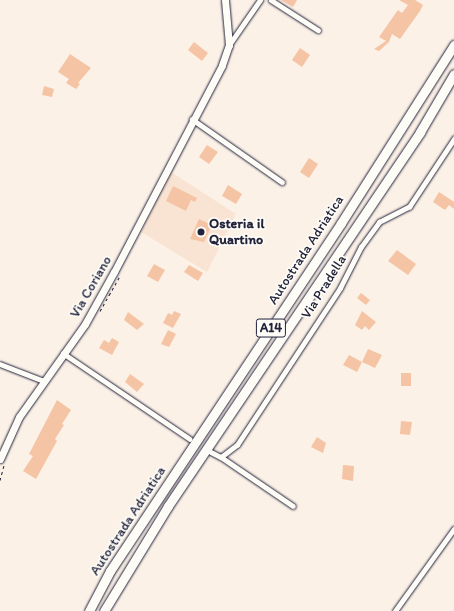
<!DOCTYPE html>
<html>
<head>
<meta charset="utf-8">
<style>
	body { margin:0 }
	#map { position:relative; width:454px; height:611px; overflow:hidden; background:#fbf1e7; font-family:Itim,sans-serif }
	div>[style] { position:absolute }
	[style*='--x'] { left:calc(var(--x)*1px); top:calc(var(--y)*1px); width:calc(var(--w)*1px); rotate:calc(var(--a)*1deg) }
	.built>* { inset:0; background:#f9e4d3 }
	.building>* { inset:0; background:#f5c4a5 }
	.path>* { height:1px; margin-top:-0.5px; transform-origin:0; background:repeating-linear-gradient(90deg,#22223b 0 3px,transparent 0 6px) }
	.roads { filter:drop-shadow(0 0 1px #22223b) drop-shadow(0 0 1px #22223b) }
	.minor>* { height:4.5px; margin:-2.25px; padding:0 2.25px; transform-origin:2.25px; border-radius:2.25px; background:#fdfcf7 }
	.secondary>* { height:7px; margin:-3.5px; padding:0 3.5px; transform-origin:3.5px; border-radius:3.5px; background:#fdfcf7 }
	.motorway>* { height:9px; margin:-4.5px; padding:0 4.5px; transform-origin:4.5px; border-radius:4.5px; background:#fdfcf7 }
	.dots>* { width:11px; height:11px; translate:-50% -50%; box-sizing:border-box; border:2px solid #fdfcf7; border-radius:50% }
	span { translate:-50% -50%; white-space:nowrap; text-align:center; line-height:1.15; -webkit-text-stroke:3.5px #fdfcf7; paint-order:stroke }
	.shield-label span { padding:1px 3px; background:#fdfcf7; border:1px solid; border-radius:3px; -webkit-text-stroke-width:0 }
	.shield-label { font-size:13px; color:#22223b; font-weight:700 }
	.poi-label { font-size:14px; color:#22223b; font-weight:700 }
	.left { translate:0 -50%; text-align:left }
	.street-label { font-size:14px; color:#22223b }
</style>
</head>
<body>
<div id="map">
	<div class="built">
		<i style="clip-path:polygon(171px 172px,236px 214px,207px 272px,141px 232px)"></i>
	</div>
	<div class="building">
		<i style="clip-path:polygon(281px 0,297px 0,293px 7px)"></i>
		<i style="clip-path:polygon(399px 0,415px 0,423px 5px,420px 11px,400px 39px,392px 34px,389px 42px,379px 51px,374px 49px,386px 41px,379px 37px,398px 10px,402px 13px,408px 5px)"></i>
		<i style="clip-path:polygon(194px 42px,208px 53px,202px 61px,188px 50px)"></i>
		<i style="clip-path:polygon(300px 48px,310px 55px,302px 67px,292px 60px)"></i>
		<i style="clip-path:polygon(70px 54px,91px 68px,78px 83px,80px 84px,76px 89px,66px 83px,69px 79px,58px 72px)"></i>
		<i style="clip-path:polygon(44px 86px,54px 89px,52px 97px,42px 95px)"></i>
		<i style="clip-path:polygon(207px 145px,218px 152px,209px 164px,199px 157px)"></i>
		<i style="clip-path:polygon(309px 158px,318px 164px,309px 178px,300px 172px)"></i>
		<i style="clip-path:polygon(228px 185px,242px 194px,236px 204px,222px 196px)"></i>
		<i style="clip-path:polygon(173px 186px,197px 198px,195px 202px,191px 200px,186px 211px,166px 201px)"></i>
		<i style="clip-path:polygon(439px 192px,454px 202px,454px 209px,449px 205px,445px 210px,433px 202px)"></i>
		<i style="clip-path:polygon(199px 219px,212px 225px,204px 242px,190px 239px)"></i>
		<i style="clip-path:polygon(397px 250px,416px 264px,408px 275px,388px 261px)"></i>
		<i style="clip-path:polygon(154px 264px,165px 270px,158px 282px,147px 276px)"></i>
		<i style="clip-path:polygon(189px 265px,203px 273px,198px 281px,184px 272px)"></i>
		<i style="clip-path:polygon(361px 293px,370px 300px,366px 305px,357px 298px)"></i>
		<i style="clip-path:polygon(174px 311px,181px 314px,173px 328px,163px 323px,168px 313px,172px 315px)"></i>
		<i style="clip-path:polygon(362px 311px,376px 322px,369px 330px,365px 326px,362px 330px,355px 325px)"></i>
		<i style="clip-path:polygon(128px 312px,144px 324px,137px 330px,124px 320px)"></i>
		<i style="clip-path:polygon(168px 330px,176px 334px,169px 347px,161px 344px)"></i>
		<i style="clip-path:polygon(112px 338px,119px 342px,112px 355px,99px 348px,104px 340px,109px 343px)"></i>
		<i style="clip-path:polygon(368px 349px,382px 355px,375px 368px,362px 362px)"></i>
		<i style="clip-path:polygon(349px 355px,362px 362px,357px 372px,343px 365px)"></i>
		<i style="clip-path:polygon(401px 373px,411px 373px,411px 386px,401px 386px)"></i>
		<i style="clip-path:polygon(130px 374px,144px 384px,137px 392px,125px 382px)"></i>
		<i style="clip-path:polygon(57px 400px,71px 410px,62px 424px,64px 425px,55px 439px,57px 441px,36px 479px,23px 471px,33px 456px,29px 454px)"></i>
		<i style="clip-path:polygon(401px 421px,412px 422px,410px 435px,400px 434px)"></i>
		<i style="clip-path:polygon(317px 437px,326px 443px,323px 453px,311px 447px)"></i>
		<i style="clip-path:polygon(343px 465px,354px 466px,353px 481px,342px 479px)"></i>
	</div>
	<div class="path">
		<i style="--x:100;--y:311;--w:40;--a:-60.3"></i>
		<i style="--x:0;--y:480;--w:16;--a:-75"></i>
	</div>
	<div class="roads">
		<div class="minor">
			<i style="--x:271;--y:0;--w:56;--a:32.6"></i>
			<i style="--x:229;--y:45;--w:55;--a:-55.4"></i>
			<i style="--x:192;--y:119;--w:110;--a:35"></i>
			<i style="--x:63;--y:353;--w:153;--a:34.1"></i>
			<i style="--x:0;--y:364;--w:47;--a:21.1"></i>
			<i style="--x:211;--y:452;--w:11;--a:27"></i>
			<i style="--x:221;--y:457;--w:20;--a:-37"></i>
			<i style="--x:237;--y:445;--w:188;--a:-56.7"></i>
			<i style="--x:340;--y:288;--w:46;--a:-62.9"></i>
			<i style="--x:361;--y:247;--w:31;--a:-54"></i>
			<i style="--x:379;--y:222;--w:34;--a:-27"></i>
			<i style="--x:409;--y:207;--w:82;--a:-56.5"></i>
			<i style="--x:221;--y:457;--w:87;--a:34.2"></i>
			<i style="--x:395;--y:611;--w:101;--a:-54.3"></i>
		</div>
		<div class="secondary">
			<i style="--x:0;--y:459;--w:46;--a:-65.7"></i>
			<i style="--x:19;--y:417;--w:114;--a:-54.6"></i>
			<i style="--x:85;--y:324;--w:60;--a:-60.9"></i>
			<i style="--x:114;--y:272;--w:233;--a:-62.4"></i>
			<i style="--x:222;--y:65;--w:21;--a:-71"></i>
			<i style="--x:229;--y:45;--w:45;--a:-95.1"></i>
		</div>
		<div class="motorway">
			<i style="--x:89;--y:611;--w:45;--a:-62.3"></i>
			<i style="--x:110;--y:571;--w:418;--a:-56.4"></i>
			<i style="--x:341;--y:223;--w:211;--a:-57.6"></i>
			<i style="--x:104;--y:611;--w:123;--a:-58.6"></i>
			<i style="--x:168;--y:506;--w:451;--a:-56"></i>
			<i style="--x:420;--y:132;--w:67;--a:-59.6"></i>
		</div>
	</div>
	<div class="dots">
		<i style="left:201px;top:232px;background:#22223b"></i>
	</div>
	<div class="shield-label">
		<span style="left:271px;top:328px">A14</span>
	</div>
	<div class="poi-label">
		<span class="left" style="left:209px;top:232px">Osteria il<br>Quartino</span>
	</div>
	<div class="street-label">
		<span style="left:306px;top:250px;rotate:-57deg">Autostrada Adriatica</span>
		<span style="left:91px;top:287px;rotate:-60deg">Via Coriano</span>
		<span style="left:324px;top:287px;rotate:-58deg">Via Pradella</span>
		<span style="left:128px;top:521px;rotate:-57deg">Autostrada Adriatica</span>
	</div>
</div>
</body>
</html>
